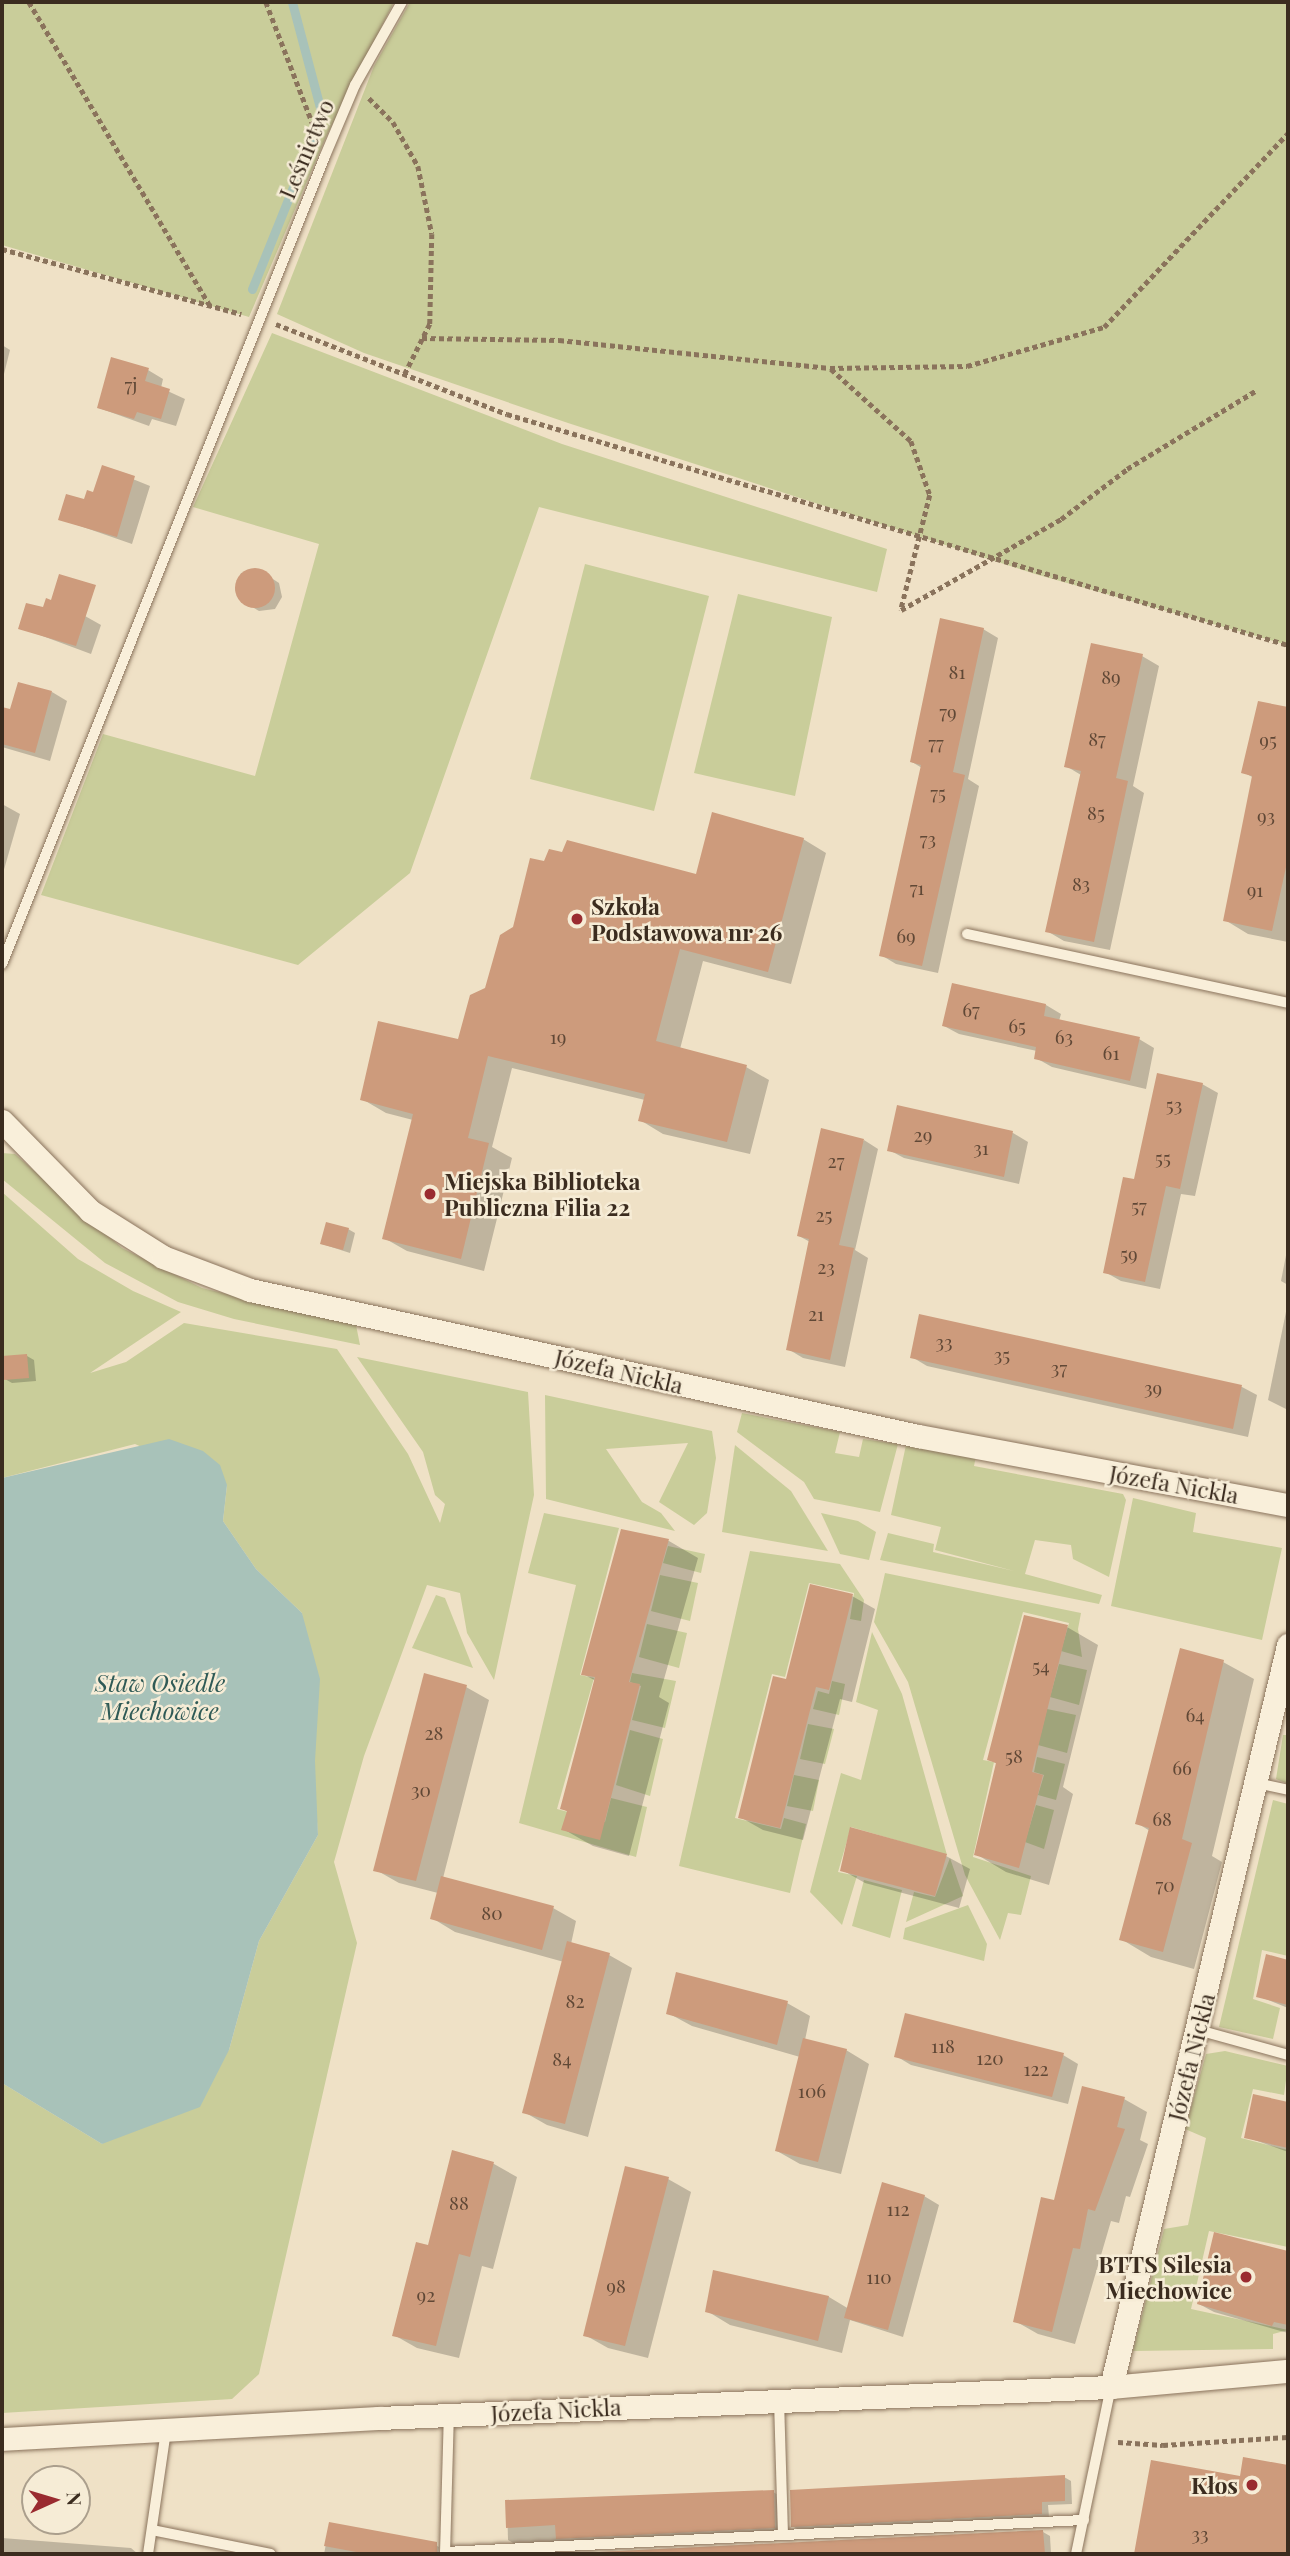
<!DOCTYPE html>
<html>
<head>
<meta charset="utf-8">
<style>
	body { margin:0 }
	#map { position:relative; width:1290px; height:2556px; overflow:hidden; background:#efe1c6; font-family:"Playfair Display",serif }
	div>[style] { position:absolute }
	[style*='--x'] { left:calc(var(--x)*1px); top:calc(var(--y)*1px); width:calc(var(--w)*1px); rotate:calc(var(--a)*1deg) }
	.green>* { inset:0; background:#c9cd9a }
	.water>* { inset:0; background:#a8c2b9 }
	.shadow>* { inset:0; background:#0003 }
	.stream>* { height:9px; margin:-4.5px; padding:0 4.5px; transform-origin:4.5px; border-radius:4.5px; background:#a8c2b9 }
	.building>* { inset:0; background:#cd9b7c }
	.round { border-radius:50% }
	.path>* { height:4.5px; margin-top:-2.25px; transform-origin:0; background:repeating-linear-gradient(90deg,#8a735c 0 5px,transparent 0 8.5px) }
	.roads { filter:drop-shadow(0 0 2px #8a735c) drop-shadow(0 0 2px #8a735c) }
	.service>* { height:10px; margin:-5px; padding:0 5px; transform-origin:5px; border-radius:5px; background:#f9efda }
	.minor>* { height:23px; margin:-11.5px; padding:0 11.5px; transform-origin:11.5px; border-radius:11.5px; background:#f9efda }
	.dots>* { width:19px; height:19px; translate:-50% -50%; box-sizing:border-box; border:4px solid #f6ecd6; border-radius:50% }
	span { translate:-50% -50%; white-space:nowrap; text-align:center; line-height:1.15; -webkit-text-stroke:5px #f6ecd6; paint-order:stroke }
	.number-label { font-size:19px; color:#604836 }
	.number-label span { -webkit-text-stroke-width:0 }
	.street-label { font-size:23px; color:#3b2c1f }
	.poi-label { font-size:23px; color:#3b2c1f; font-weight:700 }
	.left { translate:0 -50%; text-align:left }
	.right { translate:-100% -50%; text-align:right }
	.water-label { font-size:24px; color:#2f5a56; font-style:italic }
	.frame { position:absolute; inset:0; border:4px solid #3b2c1f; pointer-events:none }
	.north { position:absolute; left:21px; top:2465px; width:70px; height:70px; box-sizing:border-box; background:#f6ecd6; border:2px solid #ab9f8d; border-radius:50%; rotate:86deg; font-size:19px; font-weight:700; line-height:28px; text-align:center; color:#3b2c1f }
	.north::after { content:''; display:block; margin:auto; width:24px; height:32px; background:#9a2b30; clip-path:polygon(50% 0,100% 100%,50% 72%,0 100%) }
</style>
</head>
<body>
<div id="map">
	<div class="green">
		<i style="clip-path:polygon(2px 2px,394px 2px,326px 137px,249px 317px,2px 245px)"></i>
		<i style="clip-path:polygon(410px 2px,1288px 2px,1288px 645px,1035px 574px,568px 423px,364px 353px,277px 314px,374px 66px)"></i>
		<i style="clip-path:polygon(272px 333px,562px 444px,887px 549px,877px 592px,539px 507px,410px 873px,298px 965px,41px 895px,103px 734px,255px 776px,319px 544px,193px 507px)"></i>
		<i style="clip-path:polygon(585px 564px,709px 596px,654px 811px,530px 779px)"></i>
		<i style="clip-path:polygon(738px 594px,832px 617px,795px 796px,694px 773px)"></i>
		<i style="clip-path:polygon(2px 1153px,15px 1154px,122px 1248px,202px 1288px,356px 1325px,360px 1345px,234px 1319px,178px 1302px,105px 1263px,2px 1179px)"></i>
		<i style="clip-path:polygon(2px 1192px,78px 1259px,133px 1291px,181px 1312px,90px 1373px,126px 1362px,184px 1323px,337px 1349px,408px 1454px,440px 1523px,445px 1504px,435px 1495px,423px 1452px,357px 1357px,528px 1392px,534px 1495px,494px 1680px,467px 1633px,460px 1593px,427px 1585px,364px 1756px,334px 1862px,357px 1943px,259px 2374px,232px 2399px,2px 2413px,2px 2083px,102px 2144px,229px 2050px,259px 1941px,318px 1835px,302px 1613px,256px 1569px,223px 1521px,227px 1485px,135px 1444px,2px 1478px)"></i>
		<i style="clip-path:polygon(545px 1395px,712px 1431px,716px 1458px,707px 1513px,694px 1525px,659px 1502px,688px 1443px,606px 1449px,642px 1502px,661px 1513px,675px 1531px,546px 1499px)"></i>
		<i style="clip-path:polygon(742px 1413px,840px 1432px,835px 1453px,859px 1457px,863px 1439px,898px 1444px,880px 1512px,814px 1499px,804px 1482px,737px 1432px)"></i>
		<i style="clip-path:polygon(735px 1445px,791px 1491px,828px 1551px,722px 1532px)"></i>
		<i style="clip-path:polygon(906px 1445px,976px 1456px,974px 1466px,1123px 1494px,1126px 1500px,1109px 1577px,1073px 1559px,1071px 1545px,1035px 1540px,1025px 1574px,1102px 1595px,1099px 1604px,880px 1560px,888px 1533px,934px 1544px,933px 1552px,1014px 1571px,935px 1550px,941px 1527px,891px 1515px)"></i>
		<i style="clip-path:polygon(1133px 1498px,1196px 1513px,1193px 1532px,1282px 1548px,1262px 1640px,1111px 1606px)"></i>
		<i style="clip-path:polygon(544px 1513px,619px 1528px,580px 1675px,594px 1678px,557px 1809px,605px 1822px,611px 1798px,647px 1807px,636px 1857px,519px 1823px,576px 1585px,528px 1573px)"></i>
		<i style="clip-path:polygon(821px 1513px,858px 1521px,876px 1532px,869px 1560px,840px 1554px)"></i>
		<i style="clip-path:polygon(668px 1546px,705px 1554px,701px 1573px,663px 1563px)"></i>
		<i style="clip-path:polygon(750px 1551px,840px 1564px,864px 1600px,861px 1621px,850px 1619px,854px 1593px,809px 1583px,785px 1677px,772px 1674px,735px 1818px,781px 1829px,784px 1818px,806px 1824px,790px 1893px,679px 1866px)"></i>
		<i style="clip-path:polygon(885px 1573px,1081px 1613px,1078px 1629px,1082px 1657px,1061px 1651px,1069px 1623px,1023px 1612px,983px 1760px,994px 1762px,973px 1857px,1031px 1876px,1021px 1915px,1008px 1913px,1000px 1940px,965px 1875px,908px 1682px,874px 1622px)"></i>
		<i style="clip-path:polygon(660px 1575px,698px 1583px,690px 1621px,651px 1611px)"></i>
		<i style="clip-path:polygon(436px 1595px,445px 1598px,473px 1668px,412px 1648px)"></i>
		<i style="clip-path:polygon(647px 1624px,687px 1633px,679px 1668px,639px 1657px)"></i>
		<i style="clip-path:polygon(872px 1632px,902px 1694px,947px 1855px,851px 1827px,838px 1872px,857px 1876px,842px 1925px,810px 1892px,841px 1773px,861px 1780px,878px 1710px,856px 1702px)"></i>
		<i style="clip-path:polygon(1059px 1664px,1087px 1670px,1079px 1705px,1050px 1697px)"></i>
		<i style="clip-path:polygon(632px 1673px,676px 1681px,665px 1728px,632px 1720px,641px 1686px,630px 1682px)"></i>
		<i style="clip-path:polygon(832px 1681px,845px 1684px,839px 1715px,813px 1709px,818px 1691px,829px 1694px)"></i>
		<i style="clip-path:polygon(1047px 1709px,1076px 1715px,1067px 1753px,1038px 1745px)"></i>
		<i style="clip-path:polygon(808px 1724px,834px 1729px,825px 1764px,800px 1759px)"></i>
		<i style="clip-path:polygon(630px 1730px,663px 1739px,650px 1796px,616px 1785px)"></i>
		<i style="clip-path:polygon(1283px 1735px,1288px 1735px,1288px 1784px,1276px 1779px)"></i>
		<i style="clip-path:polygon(1037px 1757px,1065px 1764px,1056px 1800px,1038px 1795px,1044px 1775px,1034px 1772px)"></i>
		<i style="clip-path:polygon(794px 1775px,819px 1780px,813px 1811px,787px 1806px)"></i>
		<i style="clip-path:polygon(1273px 1800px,1288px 1804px,1288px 1956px,1262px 1950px,1253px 1999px,1280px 2008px,1273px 2039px,1219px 2027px)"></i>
		<i style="clip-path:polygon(1036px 1805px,1054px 1810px,1044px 1849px,1025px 1842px)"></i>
		<i style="clip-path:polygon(950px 1858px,963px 1896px,906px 1922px,914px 1892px,935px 1897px)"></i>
		<i style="clip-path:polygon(864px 1880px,902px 1890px,890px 1938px,852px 1926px)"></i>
		<i style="clip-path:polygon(968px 1905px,987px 1944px,984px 1961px,903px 1939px,905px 1928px)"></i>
		<i style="clip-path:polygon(1225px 2051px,1288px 2066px,1284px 2095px,1253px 2089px,1241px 2138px,1288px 2150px,1288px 2247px,1209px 2231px,1191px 2309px,1288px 2330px,1273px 2334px,1273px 2349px,1133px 2351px,1164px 2229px,1188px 2225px,1206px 2138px,1185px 2129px,1206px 2054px)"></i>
	</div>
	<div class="water">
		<i style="clip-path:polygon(169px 1439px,203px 1451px,220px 1465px,227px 1485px,223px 1521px,256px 1569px,302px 1613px,320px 1679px,315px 1761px,318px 1835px,259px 1941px,229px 2050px,200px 2107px,102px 2144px,2px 2083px,2px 1478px)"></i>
	</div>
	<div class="shadow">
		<i style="clip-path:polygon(2px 345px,10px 350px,3px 378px,2px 378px)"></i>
		<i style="clip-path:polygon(148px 370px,163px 379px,161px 388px,185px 399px,176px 426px,152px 419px,149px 426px,99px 408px)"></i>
		<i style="clip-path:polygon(103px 467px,150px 486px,132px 544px,60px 519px,95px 494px)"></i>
		<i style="clip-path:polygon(259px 570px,279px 583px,282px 597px,275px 609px,259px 611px,241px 600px,235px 590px,241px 573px)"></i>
		<i style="clip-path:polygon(85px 616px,101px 625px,91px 654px,21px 628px)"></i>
		<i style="clip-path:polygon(983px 629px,998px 638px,968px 779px,979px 786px,938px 973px,896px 964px,881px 955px,922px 768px,912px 762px)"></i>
		<i style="clip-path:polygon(1142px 656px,1159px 666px,1133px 786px,1144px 793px,1110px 950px,1064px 941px,1047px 931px,1081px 775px,1066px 766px)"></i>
		<i style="clip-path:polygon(52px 692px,67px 701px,50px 761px,2px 747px,2px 716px)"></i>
		<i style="clip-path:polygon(1259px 703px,1288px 709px,1288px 942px,1248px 934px,1225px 920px,1254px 778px,1243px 772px)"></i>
		<i style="clip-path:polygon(2px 804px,20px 814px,3px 873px,2px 872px)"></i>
		<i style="clip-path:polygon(803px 839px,826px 853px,791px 984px,703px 961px,680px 1049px,746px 1067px,769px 1080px,750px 1154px,663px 1134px,640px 1120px,645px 1100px,512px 1068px,492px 1147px,512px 1158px,484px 1271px,407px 1251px,384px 1238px,413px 1120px,386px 1113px,362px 1099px,459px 1041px,697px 876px)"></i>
		<i style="clip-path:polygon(1046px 1005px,1061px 1014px,1059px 1021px,1139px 1039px,1154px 1048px,1146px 1089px,1052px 1067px,1036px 1058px,1037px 1051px,959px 1034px,944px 1026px)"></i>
		<i style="clip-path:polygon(1202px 1084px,1218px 1093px,1195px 1196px,1181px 1194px,1160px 1289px,1121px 1281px,1105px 1272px,1136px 1181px)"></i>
		<i style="clip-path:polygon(1013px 1133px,1028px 1142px,1019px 1184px,904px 1158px,889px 1150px)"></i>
		<i style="clip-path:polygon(864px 1140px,878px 1149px,855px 1250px,868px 1258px,845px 1367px,803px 1358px,788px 1349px,810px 1242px,799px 1236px)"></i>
		<i style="clip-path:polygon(348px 1229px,355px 1233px,350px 1253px,322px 1244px)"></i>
		<i style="clip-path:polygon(1288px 1245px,1288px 1285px,1281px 1281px)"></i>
		<i style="clip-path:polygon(1288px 1302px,1288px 1410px,1268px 1400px)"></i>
		<i style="clip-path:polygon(27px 1356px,34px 1360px,36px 1381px,12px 1383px,5px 1379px)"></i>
		<i style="clip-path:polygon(912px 1357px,1242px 1387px,1257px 1395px,1248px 1437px,927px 1366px)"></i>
		<i style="clip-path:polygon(622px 1531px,669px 1541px,698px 1558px,659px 1697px,669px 1703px,629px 1856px,593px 1846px,563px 1829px,568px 1812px,562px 1808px,596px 1681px,583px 1674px)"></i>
		<i style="clip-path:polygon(852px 1596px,875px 1609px,852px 1702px,840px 1699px,803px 1840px,763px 1830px,740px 1817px,788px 1681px)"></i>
		<i style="clip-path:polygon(1067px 1627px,1098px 1645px,1063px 1787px,1073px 1794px,1049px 1885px,1006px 1872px,976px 1854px,997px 1764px,989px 1759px)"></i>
		<i style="clip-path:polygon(1223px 1662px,1254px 1679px,1212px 1856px,1222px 1862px,1194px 1969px,1151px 1957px,1121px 1939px,1150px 1831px,1137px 1823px)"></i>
		<i style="clip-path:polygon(466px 1687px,489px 1700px,443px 1878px,553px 1908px,576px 1921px,571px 1944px,609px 1955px,632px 1968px,588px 2137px,547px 2125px,524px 2112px,564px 1962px,455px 1932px,432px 1918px,438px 1893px,399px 1883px,376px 1870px)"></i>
		<i style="clip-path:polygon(946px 1856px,970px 1869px,959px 1908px,865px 1883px,842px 1870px)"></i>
		<i style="clip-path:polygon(1267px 1956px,1288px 1962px,1288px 2008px,1258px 1996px)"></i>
		<i style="clip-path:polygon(787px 2003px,810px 2016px,805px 2040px,846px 2050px,869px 2064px,841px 2174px,800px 2164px,777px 2151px,800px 2057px,692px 2026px,668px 2013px)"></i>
		<i style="clip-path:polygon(1063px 2055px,1078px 2064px,1068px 2104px,911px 2065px,896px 2056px)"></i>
		<i style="clip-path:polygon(1255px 2096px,1288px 2104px,1288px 2152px,1246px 2137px)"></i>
		<i style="clip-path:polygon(1124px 2099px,1147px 2112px,1140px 2140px,1148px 2144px,1130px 2197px,1126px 2196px,1119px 2223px,1111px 2221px,1075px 2344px,1038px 2334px,1015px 2321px,1056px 2202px)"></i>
		<i style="clip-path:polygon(454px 2152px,494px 2164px,517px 2177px,493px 2269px,482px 2266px,459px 2358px,417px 2348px,394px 2335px,429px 2247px)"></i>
		<i style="clip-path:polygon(668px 2179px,691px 2192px,648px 2358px,608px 2348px,585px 2335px)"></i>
		<i style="clip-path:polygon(924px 2196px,939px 2205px,903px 2337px,850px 2320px,842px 2353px,730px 2325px,707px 2311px,714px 2272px,829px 2297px,849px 2309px)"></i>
		<i style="clip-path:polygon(1216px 2235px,1288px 2252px,1288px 2333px,1214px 2312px,1199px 2304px)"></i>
		<i style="clip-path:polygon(1245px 2460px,1288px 2467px,1288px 2554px,1136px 2554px,1152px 2462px,1242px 2478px)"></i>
		<i style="clip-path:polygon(1064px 2477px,1071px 2481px,1072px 2504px,1048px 2505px,1049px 2517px,799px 2530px,792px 2526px)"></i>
		<i style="clip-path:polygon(773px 2492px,780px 2496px,782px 2531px,515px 2544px,508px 2540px,507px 2502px)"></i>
		<i style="clip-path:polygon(330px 2524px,432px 2543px,439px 2547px,438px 2554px,324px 2554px)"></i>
		<i style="clip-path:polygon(1043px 2532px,1050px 2536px,1051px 2554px,593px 2554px)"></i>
		<i style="clip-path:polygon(2px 2538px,131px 2548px,138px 2554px,2px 2554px)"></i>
	</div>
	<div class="stream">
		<i style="--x:252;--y:289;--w:188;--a:-68.1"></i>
		<i style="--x:322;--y:115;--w:117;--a:-104.9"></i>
	</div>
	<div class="building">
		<i style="clip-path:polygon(111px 357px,149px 368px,145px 381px,170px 389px,161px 419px,137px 412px,134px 419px,97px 408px)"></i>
		<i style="clip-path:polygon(102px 465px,135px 476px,117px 537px,58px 520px,66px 494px,84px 499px,87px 490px,93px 492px)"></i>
		<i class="round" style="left:235px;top:568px;width:40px;height:40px"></i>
		<i style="clip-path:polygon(59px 574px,96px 585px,76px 646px,18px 629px,26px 603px,43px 607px,46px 598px,51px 600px)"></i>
		<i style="clip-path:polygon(940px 618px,984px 628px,953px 772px,965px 775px,922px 966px,879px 956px,921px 765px,910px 762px)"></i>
		<i style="clip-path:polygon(1091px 643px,1143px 654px,1116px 778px,1128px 781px,1094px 942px,1045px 932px,1081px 771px,1064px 767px)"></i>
		<i style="clip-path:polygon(18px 682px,52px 691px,35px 753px,2px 744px,2px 707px,10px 709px)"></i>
		<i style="clip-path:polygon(1258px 701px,1288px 707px,1288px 858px,1272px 931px,1223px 921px,1252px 776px,1241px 773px)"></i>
		<i style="clip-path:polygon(712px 812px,804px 838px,768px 972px,680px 949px,656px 1041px,747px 1065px,727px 1142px,638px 1121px,645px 1094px,488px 1056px,468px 1138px,489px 1143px,461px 1259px,382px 1239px,413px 1114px,360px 1100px,378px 1021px,458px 1039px,470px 995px,485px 988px,500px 935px,513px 927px,530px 858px,544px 861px,549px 849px,562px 852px,567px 840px,696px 874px)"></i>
		<i style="clip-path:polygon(952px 983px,1046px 1004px,1044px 1016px,1140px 1037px,1130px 1081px,1034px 1059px,1036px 1047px,942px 1026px)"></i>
		<i style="clip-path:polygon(1157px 1073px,1203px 1083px,1180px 1189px,1166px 1186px,1145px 1282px,1103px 1273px,1123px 1177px,1134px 1179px)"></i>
		<i style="clip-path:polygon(897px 1105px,1013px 1131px,1004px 1177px,887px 1151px)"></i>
		<i style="clip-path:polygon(821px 1128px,864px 1139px,839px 1245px,854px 1248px,830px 1360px,786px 1350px,809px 1239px,797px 1236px)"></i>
		<i style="clip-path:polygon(326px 1222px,349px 1228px,343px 1250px,320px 1244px)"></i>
		<i style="clip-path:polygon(919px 1314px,1242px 1385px,1233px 1429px,910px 1358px)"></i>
		<i style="clip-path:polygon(27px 1354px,29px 1378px,3px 1380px,2px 1356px)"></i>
		<i style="clip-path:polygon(621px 1529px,669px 1539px,629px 1682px,640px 1684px,600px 1840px,561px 1830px,567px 1811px,560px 1809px,595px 1677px,581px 1675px)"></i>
		<i style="clip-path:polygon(810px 1584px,853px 1594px,829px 1690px,816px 1687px,780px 1828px,738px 1818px,773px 1676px,786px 1679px)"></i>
		<i style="clip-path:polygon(1024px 1615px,1068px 1625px,1032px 1772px,1043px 1775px,1019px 1868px,974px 1855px,996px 1763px,987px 1760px)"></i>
		<i style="clip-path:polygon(1180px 1648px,1224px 1660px,1182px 1839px,1192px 1843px,1163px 1952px,1119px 1940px,1149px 1828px,1135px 1824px)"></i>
		<i style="clip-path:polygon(424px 1673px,467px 1685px,416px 1881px,373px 1871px)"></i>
		<i style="clip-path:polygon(850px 1827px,947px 1854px,935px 1896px,840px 1871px)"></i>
		<i style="clip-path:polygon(441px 1876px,554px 1906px,542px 1950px,430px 1919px)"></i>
		<i style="clip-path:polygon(567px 1941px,610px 1953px,565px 2124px,522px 2113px)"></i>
		<i style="clip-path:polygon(1266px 1954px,1288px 1960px,1288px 2005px,1256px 1997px)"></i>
		<i style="clip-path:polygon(676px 1972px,788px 2001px,777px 2045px,666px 2014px)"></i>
		<i style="clip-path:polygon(905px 2013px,1064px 2053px,1052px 2097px,894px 2057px)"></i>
		<i style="clip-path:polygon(803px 2038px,847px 2049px,818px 2162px,775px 2151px)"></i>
		<i style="clip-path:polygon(1082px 2086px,1125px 2097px,1117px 2127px,1125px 2129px,1095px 2211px,1088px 2209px,1080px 2249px,1073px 2248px,1052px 2332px,1013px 2322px,1041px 2197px,1054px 2200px)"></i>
		<i style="clip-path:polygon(1253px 2094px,1288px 2102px,1288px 2148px,1244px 2138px)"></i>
		<i style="clip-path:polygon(452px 2150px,494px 2162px,470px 2257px,459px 2254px,436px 2346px,392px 2336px,416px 2242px,428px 2245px)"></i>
		<i style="clip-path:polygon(625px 2166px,669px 2177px,625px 2346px,583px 2336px)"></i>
		<i style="clip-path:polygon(882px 2182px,925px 2195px,888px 2330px,844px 2318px)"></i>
		<i style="clip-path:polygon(1214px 2232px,1288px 2251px,1288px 2325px,1274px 2322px,1272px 2326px,1197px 2304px)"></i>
		<i style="clip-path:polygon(713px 2270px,829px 2296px,818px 2341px,705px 2312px)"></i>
		<i style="clip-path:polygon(1243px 2457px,1288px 2465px,1288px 2554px,1134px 2554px,1151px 2460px,1240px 2476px)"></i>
		<i style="clip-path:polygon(1065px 2475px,1065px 2501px,1042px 2502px,1042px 2514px,791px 2527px,790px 2490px)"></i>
		<i style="clip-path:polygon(774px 2490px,775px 2528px,556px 2539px,555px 2525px,506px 2528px,505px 2500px)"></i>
		<i style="clip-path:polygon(329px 2522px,437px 2542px,437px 2554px,367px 2554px,324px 2546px)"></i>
		<i style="clip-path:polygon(1043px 2530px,1045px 2554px,558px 2554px)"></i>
	</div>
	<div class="path">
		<i style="--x:29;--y:2;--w:355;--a:59.2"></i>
		<i style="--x:266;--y:2;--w:139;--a:69"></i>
		<i style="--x:369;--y:98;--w:34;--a:45"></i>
		<i style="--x:393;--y:122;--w:51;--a:60.4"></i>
		<i style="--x:418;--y:166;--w:69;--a:78.4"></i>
		<i style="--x:432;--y:234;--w:90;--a:91.3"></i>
		<i style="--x:430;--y:324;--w:56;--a:116.6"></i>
		<i style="--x:2;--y:249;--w:248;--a:15.2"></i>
		<i style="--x:276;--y:324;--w:248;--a:21.3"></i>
		<i style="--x:507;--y:414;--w:814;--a:16.48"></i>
		<i style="--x:422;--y:338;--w:137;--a:0.8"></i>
		<i style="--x:559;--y:340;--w:272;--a:5.9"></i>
		<i style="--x:830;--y:368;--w:137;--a:-0.8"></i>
		<i style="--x:967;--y:366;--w:142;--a:-15.9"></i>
		<i style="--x:1104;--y:327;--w:267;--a:-46.5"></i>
		<i style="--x:831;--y:369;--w:108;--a:42"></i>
		<i style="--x:911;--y:441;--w:57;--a:70.6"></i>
		<i style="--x:930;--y:495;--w:119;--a:104.2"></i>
		<i style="--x:901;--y:610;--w:184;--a:-29.6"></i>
		<i style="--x:1061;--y:519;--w:83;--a:-37.1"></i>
		<i style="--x:1127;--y:469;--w:152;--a:-31.3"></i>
		<i style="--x:1118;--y:2442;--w:45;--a:3.8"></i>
		<i style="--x:1163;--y:2445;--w:125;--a:-3.7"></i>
	</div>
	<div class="roads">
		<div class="service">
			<i style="--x:967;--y:934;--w:328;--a:12.1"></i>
			<i style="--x:2;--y:964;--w:870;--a:-68.21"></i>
			<i style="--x:325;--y:156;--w:77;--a:-67.1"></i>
			<i style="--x:355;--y:85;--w:95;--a:-60.5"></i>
			<i style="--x:1256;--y:1783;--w:33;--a:12"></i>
			<i style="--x:1198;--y:2030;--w:93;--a:15.5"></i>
			<i style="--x:779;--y:2400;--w:135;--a:88.3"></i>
			<i style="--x:152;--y:2530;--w:121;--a:11.4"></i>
			<i style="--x:445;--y:2552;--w:640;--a:-2.87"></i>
			<i style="--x:148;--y:2554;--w:125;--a:-81.7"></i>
			<i style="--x:445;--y:2554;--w:139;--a:-88.4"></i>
			<i style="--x:1076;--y:2554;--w:171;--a:-78.2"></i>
		</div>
		<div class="minor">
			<i style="--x:2;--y:1121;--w:126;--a:45.6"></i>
			<i style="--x:90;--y:1211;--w:86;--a:32.2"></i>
			<i style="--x:163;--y:1257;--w:93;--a:20.8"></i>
			<i style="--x:250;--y:1290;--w:684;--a:12.33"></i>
			<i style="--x:918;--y:1436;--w:376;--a:10.6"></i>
			<i style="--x:1111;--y:2387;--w:763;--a:-76.58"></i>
			<i style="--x:2;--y:2439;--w:378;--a:-3.2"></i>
			<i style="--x:379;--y:2418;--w:733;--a:-2.43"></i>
			<i style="--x:1111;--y:2387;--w:178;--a:-5.2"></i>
		</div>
	</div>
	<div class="dots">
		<i style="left:577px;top:919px;background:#9a2b30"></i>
		<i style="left:430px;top:1194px;background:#9a2b30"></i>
		<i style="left:1246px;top:2277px;background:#9a2b30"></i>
		<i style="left:1252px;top:2485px;background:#9a2b30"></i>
	</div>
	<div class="number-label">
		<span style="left:131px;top:385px">7j</span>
		<span style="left:957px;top:672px">81</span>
		<span style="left:1111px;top:677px">89</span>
		<span style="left:948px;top:712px">79</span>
		<span style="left:1097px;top:739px">87</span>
		<span style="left:1268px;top:740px">95</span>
		<span style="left:936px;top:743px">77</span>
		<span style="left:938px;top:793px">75</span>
		<span style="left:1096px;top:813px">85</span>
		<span style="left:1266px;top:816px">93</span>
		<span style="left:928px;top:839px">73</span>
		<span style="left:1081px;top:884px">83</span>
		<span style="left:917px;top:888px">71</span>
		<span style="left:1255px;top:890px">91</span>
		<span style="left:906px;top:936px">69</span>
		<span style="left:971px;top:1010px">67</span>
		<span style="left:1017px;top:1026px">65</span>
		<span style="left:558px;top:1037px">19</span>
		<span style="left:1064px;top:1037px">63</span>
		<span style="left:1111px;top:1053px">61</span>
		<span style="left:1174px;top:1105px">53</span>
		<span style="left:923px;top:1135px">29</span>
		<span style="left:981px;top:1148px">31</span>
		<span style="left:1163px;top:1158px">55</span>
		<span style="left:836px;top:1161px">27</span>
		<span style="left:1139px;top:1206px">57</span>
		<span style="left:824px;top:1215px">25</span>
		<span style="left:1129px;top:1254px">59</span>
		<span style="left:826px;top:1267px">23</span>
		<span style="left:816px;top:1314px">21</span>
		<span style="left:944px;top:1342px">33</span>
		<span style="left:1002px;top:1355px">35</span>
		<span style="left:1059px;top:1368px">37</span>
		<span style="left:1153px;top:1388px">39</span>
		<span style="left:1041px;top:1666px">54</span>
		<span style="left:1195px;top:1715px">64</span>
		<span style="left:434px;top:1733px">28</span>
		<span style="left:1014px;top:1756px">58</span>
		<span style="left:1182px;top:1768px">66</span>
		<span style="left:421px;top:1790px">30</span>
		<span style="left:1162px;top:1819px">68</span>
		<span style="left:1165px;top:1885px">70</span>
		<span style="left:492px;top:1913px">80</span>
		<span style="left:575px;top:2001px">82</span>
		<span style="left:943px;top:2046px">118</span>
		<span style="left:990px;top:2058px">120</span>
		<span style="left:562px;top:2059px">84</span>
		<span style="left:1036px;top:2069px">122</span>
		<span style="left:812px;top:2091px">106</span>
		<span style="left:459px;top:2203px">88</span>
		<span style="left:898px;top:2209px">112</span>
		<span style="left:879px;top:2277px">110</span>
		<span style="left:616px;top:2286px">98</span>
		<span style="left:426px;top:2295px">92</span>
		<span style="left:1200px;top:2534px">33</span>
	</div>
	<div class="street-label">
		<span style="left:306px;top:149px;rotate:-67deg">Leśnictwo</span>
		<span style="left:619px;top:1371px;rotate:13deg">Józefa Nickla</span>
		<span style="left:1174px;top:1484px;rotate:10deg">Józefa Nickla</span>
		<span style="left:1191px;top:2057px;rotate:-76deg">Józefa Nickla</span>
		<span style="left:556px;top:2410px;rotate:-3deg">Józefa Nickla</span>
	</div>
	<div class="poi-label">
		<span class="left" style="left:591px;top:919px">Szkoła<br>Podstawowa nr 26</span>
		<span class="left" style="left:444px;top:1194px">Miejska Biblioteka<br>Publiczna Filia 22</span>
		<span class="right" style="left:1232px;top:2277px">BTTS Silesia<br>Miechowice</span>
		<span class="right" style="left:1238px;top:2485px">Kłos</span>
	</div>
	<div class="water-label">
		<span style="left:160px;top:1697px">Staw Osiedle<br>Miechowice</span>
	</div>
	<div class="frame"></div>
	<div class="north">N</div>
</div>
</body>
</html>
